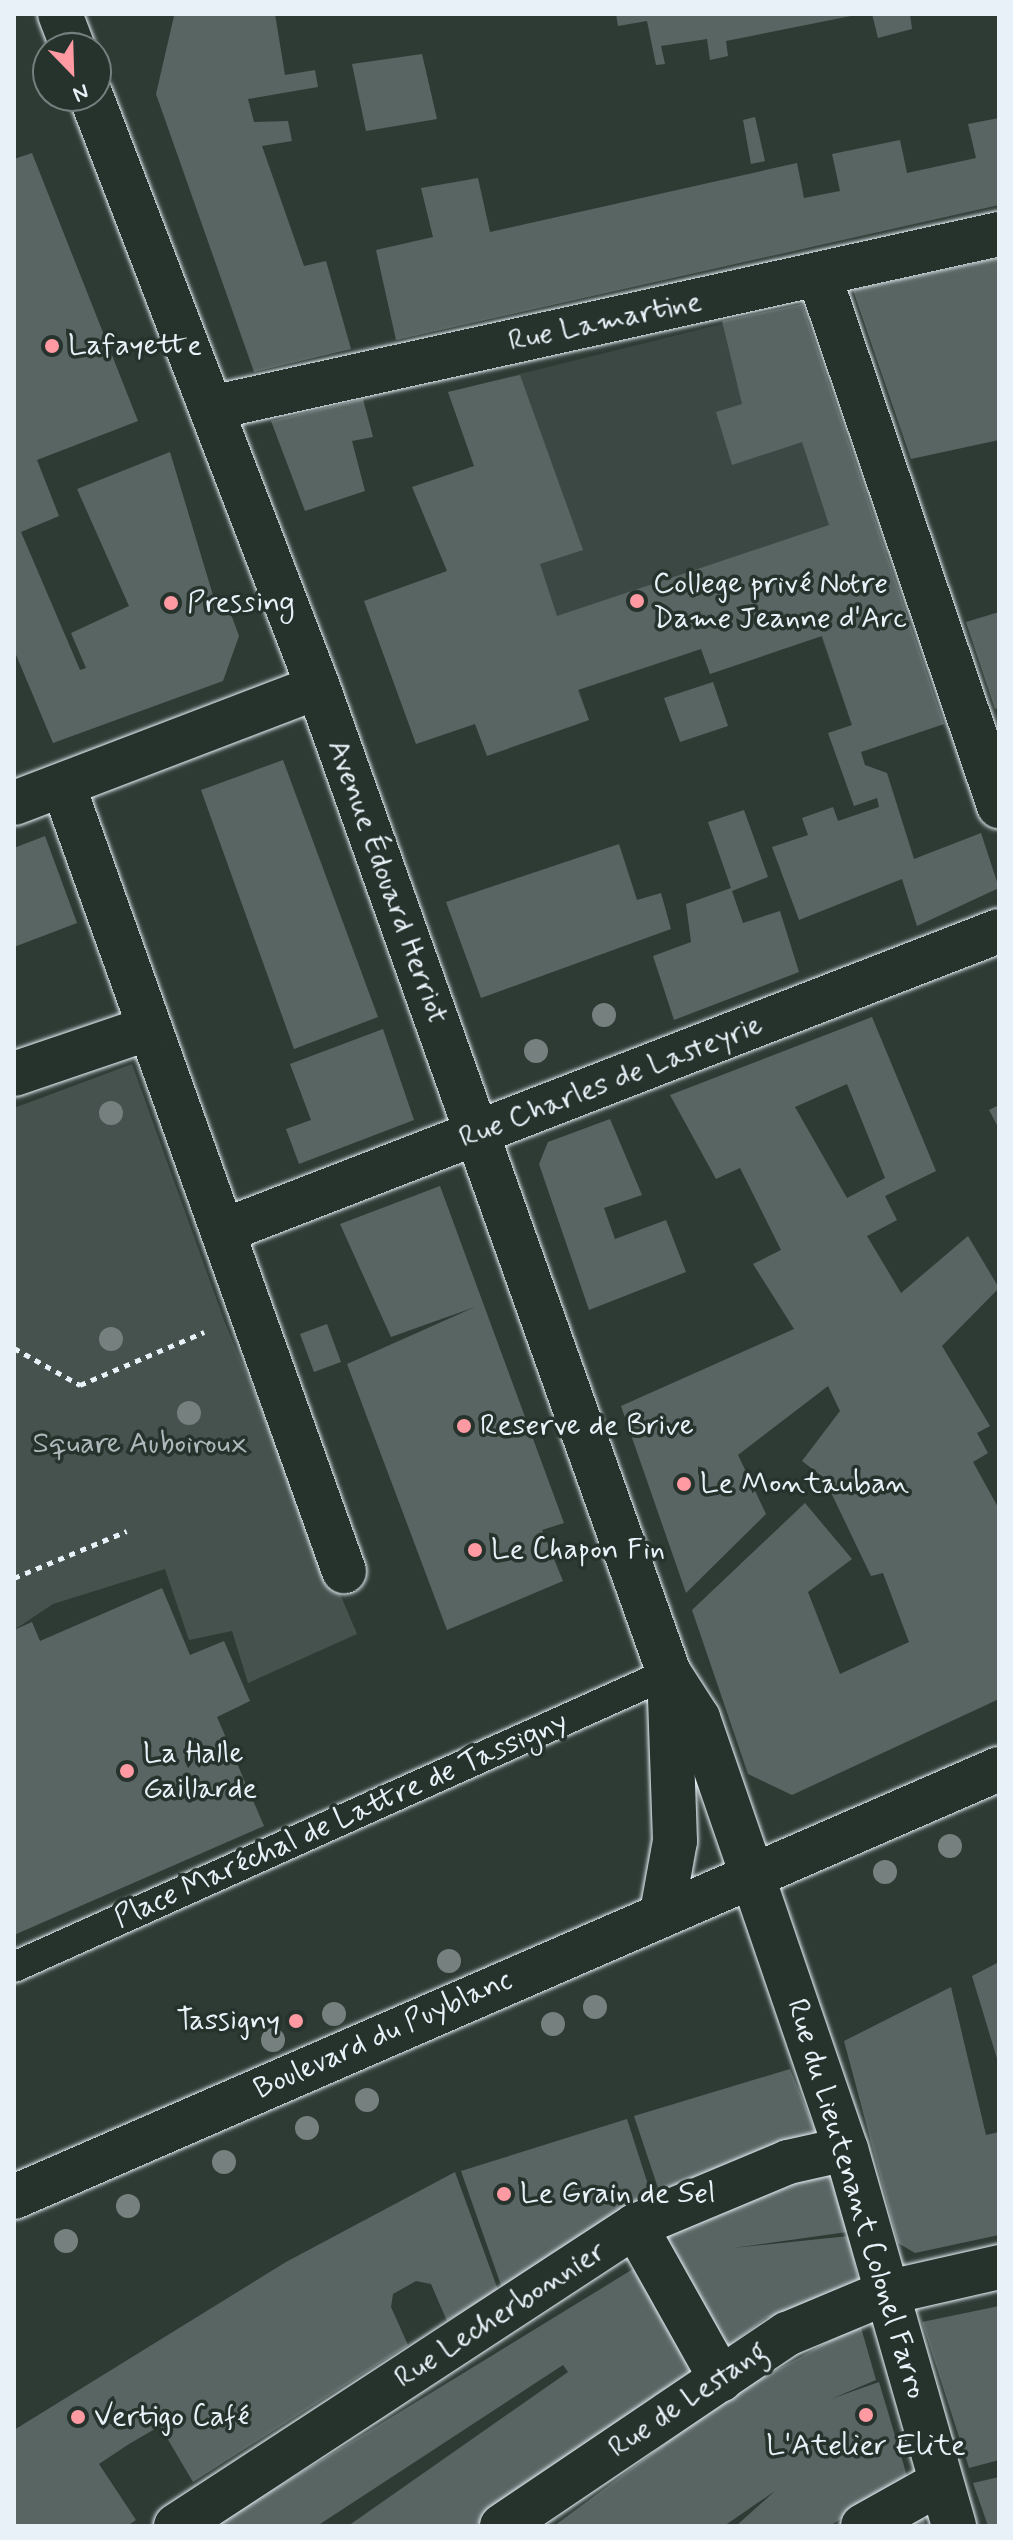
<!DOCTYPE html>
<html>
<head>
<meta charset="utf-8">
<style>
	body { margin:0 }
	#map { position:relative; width:1013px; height:2540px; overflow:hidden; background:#2e3b35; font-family:Mynerve,sans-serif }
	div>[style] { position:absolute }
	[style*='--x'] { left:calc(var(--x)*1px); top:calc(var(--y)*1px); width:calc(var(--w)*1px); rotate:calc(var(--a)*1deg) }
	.built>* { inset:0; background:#3b4843 }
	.green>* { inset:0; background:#45524e }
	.building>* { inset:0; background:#596563 }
	.path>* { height:5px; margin-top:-2.5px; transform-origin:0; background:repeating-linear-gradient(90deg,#e8f1f8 0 6px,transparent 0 12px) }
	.roads { filter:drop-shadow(0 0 2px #e8f1f8) drop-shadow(0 0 2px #e8f1f8) }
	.lane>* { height:30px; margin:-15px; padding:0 15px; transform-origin:15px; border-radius:15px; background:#26332d }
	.street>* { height:44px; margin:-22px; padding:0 22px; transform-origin:22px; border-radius:22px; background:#26332d }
	.secondary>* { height:44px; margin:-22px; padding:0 22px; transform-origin:22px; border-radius:22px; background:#26332d }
	.trees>* { width:24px; height:24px; margin:-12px; border-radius:50%; background:#75807f }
	.dots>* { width:22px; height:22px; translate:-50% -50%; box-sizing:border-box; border:4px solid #26332d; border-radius:50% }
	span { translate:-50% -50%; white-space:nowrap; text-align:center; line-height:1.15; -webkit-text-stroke:7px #26332d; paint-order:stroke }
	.street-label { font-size:30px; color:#e8f1f8 }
	.poi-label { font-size:30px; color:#e8f1f8 }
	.left { translate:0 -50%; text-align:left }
	.right { translate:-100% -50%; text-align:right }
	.park-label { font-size:30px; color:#afb9bc }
	.frame { position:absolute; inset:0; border:16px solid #e8f1f8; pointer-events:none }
	.north { position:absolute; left:32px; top:32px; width:80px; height:80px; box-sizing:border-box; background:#26332d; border:2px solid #747f7e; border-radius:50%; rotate:157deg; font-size:22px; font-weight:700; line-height:32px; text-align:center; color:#e8f1f8 }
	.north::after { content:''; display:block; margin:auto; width:28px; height:36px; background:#ff9aa2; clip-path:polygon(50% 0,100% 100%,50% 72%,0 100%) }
</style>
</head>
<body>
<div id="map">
	<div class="built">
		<i style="clip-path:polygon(802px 304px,944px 724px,861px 752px,821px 636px,710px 674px,701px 649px,579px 689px,589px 720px,568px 728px,448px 392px)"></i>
	</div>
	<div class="green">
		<i style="clip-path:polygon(132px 1064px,225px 1323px,357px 1634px,248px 1683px,232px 1631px,189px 1640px,165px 1569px,53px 1604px,14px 1630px,14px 1108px)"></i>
	</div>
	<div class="building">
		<i style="clip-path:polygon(275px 14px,285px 75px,315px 70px,318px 87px,248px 99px,254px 122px,288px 121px,292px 141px,262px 146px,304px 266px,326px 261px,351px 349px,254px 372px,156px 94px,174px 16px)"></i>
		<i style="clip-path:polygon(616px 14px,856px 14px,856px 15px,726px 41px,728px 56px,710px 60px,707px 39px,661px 46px,665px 64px,656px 65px,647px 21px,618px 26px)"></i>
		<i style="clip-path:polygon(872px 14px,910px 14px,912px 29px,878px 38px)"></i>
		<i style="clip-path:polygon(422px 54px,437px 119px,366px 131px,352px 64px)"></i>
		<i style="clip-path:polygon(755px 117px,765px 161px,751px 164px,743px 120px)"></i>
		<i style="clip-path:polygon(999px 118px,999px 205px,396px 340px,376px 250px,433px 237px,421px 188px,478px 178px,490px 232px,797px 163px,804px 198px,840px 191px,832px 154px,900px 140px,907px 173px,976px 158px,968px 124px)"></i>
		<i style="clip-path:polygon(32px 153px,138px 421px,37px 460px,59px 516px,21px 532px,80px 670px,86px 668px,71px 633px,129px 606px,77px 489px,170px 452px,215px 602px,225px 598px,239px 636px,223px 681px,53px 743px,14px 650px,14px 159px)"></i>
		<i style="clip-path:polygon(999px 258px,999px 440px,911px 459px,853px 290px)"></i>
		<i style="clip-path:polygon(802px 304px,944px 724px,861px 752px,865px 765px,887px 773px,914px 859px,981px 833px,999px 888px,917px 926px,902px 879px,799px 920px,772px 847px,808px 835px,802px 818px,833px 807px,838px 821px,879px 807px,877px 798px,854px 806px,828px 733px,852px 725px,822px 636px,710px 674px,701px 649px,578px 690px,589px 720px,487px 756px,475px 724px,416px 744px,364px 601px,447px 571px,412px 487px,474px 466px,448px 392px,520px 375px,583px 550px,540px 564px,557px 616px,829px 525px,802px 442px,732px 465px,716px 412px,742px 404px,722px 321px)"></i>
		<i style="clip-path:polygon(363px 399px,373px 437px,352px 441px,365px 491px,305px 511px,271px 421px)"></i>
		<i style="clip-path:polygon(999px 612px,999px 707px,995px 709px,966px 622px)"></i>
		<i style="clip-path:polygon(713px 682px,728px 726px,680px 742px,664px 698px)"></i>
		<i style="clip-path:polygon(283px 760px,378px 1017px,294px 1049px,201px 790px)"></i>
		<i style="clip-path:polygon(744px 810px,768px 877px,732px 891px,743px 923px,780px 911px,799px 972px,674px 1020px,653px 956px,691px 942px,686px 904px,731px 888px,708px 822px)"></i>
		<i style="clip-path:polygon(45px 836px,77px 923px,14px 947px,14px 848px)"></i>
		<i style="clip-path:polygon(619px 844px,637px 900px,661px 893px,671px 929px,481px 998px,446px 902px)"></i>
		<i style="clip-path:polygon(evenodd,872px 1017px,936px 1171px,885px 1196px,897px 1220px,867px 1236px,901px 1293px,968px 1236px,999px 1288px,942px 1346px,990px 1426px,977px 1433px,988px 1453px,973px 1462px,999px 1509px,999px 1699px,792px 1795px,748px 1774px,692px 1610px,805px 1503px,852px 1559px,808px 1592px,840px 1674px,909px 1642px,883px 1573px,871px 1576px,824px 1478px,802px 1461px,840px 1411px,828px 1386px,738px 1455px,766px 1514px,686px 1593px,621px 1406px,794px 1329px,753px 1264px,781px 1250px,740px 1168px,716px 1179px,670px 1095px,872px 1017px,847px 1084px,885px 1178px,847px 1198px,795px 1107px,847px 1084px)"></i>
		<i style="clip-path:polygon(383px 1029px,414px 1120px,299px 1164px,286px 1129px,311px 1120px,290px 1064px)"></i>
		<i style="clip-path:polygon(999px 1105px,999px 1129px,989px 1110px)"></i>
		<i style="clip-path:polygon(610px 1119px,642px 1195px,604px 1208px,615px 1239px,666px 1220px,686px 1272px,589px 1310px,539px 1164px,548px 1142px)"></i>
		<i style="clip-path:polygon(440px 1186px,564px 1523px,542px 1530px,563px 1581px,447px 1630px,347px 1364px,475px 1307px,391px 1337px,340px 1224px)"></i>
		<i style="clip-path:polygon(327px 1324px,341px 1362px,314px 1372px,300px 1334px)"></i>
		<i style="clip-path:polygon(162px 1588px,190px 1655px,224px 1641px,250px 1701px,217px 1717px,264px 1826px,14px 1935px,14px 1630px,32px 1622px,40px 1641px)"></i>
		<i style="clip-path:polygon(999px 1962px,999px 2062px,998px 2062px,972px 1976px)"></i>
		<i style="clip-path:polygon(951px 1987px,986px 2135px,999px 2132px,999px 2235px,915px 2253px,898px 2243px,844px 2041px)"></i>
		<i style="clip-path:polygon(790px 2069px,816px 2132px,659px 2191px,634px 2116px)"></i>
		<i style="clip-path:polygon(627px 2119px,651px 2194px,502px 2288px,461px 2171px)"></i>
		<i style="clip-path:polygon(455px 2172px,498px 2290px,447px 2321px,431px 2284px,416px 2281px,393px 2294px,391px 2307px,408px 2345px,193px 2482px,160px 2426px,129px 2444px,99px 2464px,136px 2520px,127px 2526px,14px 2526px,14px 2430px,286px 2262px)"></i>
		<i style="clip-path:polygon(830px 2174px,847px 2232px,733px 2248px,849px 2236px,861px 2292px,766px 2318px,722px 2351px,662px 2233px,771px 2188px)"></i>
		<i style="clip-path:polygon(638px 2266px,697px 2378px,474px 2526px,348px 2526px,568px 2372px,563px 2365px,317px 2526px,214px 2526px)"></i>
		<i style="clip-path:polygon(999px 2306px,999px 2460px,969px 2468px,922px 2322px)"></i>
		<i style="clip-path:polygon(860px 2324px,876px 2380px,831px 2399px,879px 2382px,907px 2476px,830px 2526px,736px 2526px,775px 2491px,724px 2526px,554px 2526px,728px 2397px)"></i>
		<i style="clip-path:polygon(999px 2477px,999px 2526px,988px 2526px,973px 2483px)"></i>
		<i style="clip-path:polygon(921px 2512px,926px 2526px,894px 2526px)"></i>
	</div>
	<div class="path">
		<i style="--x:14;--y:1348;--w:76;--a:29.3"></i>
		<i style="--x:80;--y:1385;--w:135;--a:-23.1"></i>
		<i style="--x:14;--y:1578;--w:122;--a:-22.6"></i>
	</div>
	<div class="roads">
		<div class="lane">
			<i style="--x:14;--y:1967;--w:718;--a:-24.17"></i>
		</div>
		<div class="street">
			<i style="--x:819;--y:275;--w:561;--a:71.27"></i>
			<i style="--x:211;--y:408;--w:807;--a:-12.45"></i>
			<i style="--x:63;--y:785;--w:835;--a:70.33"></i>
			<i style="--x:14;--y:803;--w:325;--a:-20.9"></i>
			<i style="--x:14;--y:1074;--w:143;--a:-18.8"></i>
			<i style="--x:223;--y:1231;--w:832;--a:-21.14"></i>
			<i style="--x:752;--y:1875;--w:290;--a:71.1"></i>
			<i style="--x:846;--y:2149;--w:392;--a:74"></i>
			<i style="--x:635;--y:2226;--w:176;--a:60.7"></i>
			<i style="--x:176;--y:2526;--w:548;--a:-33.17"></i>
			<i style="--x:635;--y:2226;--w:166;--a:-22.7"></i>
			<i style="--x:788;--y:2162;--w:59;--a:-12.6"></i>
			<i style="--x:502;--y:2526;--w:344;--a:-34"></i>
			<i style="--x:787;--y:2334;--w:106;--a:-22.7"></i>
			<i style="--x:885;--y:2293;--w:117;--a:-12.8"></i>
			<i style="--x:863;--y:2526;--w:88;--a:-29.2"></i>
		</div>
		<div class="secondary">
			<i style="--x:60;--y:14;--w:36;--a:69"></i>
			<i style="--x:91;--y:96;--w:633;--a:68.99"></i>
			<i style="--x:318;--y:687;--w:1047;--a:70.41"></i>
			<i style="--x:669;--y:1673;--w:54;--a:57.2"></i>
			<i style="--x:698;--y:1718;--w:166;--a:71"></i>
			<i style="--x:662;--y:1913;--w:73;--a:-79.8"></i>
			<i style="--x:675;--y:1841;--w:168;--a:-92"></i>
			<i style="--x:14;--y:2197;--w:1074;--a:-23.49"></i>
		</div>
	</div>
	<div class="trees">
		<i style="left:604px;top:1015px"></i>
		<i style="left:536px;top:1051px"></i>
		<i style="left:111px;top:1113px"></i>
		<i style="left:111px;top:1339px"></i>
		<i style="left:189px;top:1413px"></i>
		<i style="left:950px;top:1846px"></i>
		<i style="left:885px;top:1872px"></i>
		<i style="left:449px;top:1961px"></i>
		<i style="left:595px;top:2007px"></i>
		<i style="left:334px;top:2014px"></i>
		<i style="left:553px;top:2024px"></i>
		<i style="left:273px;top:2040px"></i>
		<i style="left:367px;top:2100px"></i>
		<i style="left:307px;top:2128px"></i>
		<i style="left:224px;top:2162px"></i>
		<i style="left:128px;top:2206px"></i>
		<i style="left:66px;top:2241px"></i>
	</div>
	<div class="dots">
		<i style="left:52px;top:346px;background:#ff9aa2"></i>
		<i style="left:637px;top:601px;background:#ff9aa2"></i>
		<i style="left:171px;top:603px;background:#ff9aa2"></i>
		<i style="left:464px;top:1426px;background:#ff9aa2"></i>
		<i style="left:684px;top:1484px;background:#ff9aa2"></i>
		<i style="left:475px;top:1550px;background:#ff9aa2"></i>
		<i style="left:127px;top:1771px;background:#ff9aa2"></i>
		<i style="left:296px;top:2021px;background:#ff9aa2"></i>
		<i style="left:504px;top:2194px;background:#ff9aa2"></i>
		<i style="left:866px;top:2415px;background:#ff9aa2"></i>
		<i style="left:78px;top:2417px;background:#ff9aa2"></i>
	</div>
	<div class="street-label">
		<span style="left:605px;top:322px;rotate:-12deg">Rue Lamartine</span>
		<span style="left:387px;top:882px;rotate:70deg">Avenue Édouard Herriot</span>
		<span style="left:611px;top:1082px;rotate:-21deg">Rue Charles de Lasteyrie</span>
		<span style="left:341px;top:1820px;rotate:-24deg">Place Maréchal de Lattre de Tassigny</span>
		<span style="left:383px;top:2035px;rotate:-24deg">Boulevard du Puyblanc</span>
		<span style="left:856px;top:2199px;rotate:73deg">Rue du Lieutenant Colonel Farro</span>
		<span style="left:500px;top:2315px;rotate:-33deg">Rue Lecherbonnier</span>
		<span style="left:688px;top:2400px;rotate:-34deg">Rue de Lestang</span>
	</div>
	<div class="poi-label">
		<span class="left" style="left:68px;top:346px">Lafayette</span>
		<span class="left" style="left:653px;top:601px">College privé Notre<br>Dame Jeanne d'Arc</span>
		<span class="left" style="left:187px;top:603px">Pressing</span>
		<span class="left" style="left:480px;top:1426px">Reserve de Brive</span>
		<span class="left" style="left:700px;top:1484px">Le Montauban</span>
		<span class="left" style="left:491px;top:1550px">Le Chapon Fin</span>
		<span class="left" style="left:143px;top:1771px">La Halle<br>Gaillarde</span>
		<span class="right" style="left:280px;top:2021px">Tassigny</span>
		<span class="left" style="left:520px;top:2194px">Le Grain de Sel</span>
		<span class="left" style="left:94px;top:2417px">Vertigo Café</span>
		<span style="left:866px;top:2446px">L'Atelier Elite</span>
	</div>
	<div class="park-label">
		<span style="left:140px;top:1444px">Square Auboiroux</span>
	</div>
	<div class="frame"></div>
	<div class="north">N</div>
</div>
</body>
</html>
